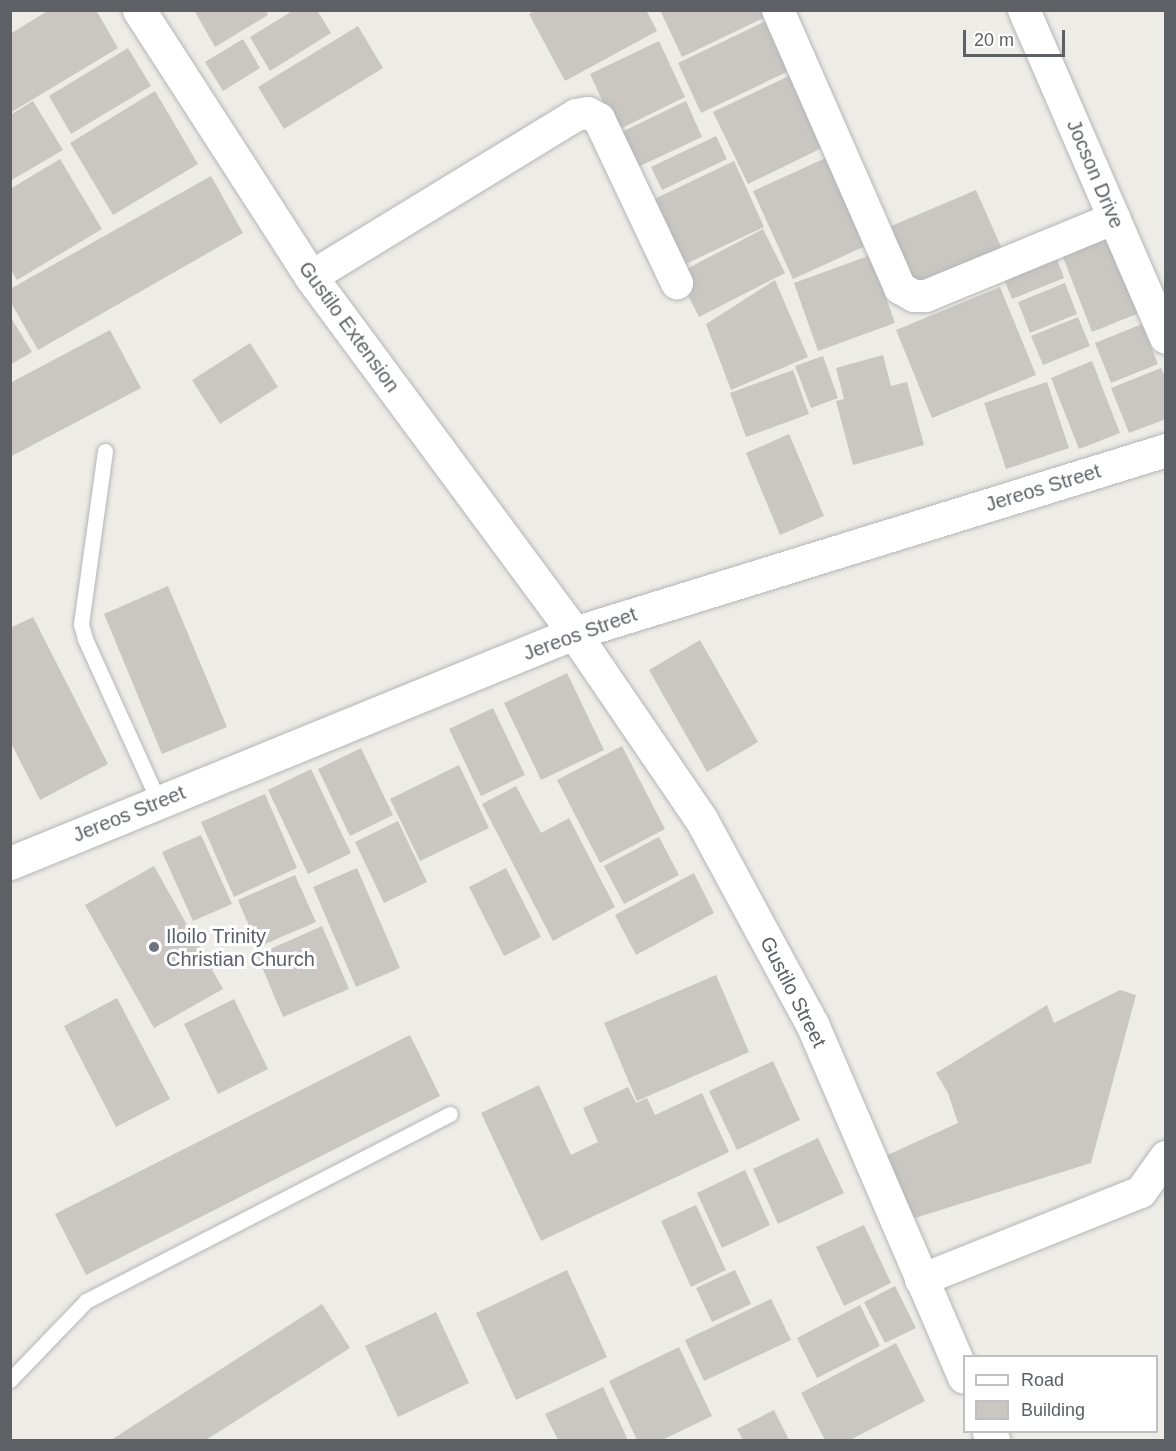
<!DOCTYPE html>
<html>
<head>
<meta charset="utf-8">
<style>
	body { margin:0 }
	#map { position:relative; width:1176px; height:1451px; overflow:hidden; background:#eeece6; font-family:Arial,sans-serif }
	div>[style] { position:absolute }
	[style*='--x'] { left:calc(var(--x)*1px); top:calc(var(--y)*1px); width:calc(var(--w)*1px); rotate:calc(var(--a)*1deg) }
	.building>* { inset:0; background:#cac7c2 }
	.roads { filter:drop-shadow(0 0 2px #b3b6b9) drop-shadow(0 0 2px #b3b6b9) }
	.lane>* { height:15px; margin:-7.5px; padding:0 7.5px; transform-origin:7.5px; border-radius:7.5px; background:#fff }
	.street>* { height:32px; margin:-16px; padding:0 16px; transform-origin:16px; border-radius:16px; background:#fff }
	.secondary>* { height:33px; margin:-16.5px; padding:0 16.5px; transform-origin:16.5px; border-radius:16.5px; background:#fff }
	.dots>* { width:16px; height:16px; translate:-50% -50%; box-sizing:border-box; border:3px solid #fff; border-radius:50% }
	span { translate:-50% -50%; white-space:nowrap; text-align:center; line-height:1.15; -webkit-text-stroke:6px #fff; paint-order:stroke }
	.street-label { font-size:20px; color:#5d6165 }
	.worship-label { font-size:20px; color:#5b616d }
	.left { translate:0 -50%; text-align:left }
	.frame { position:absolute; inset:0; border:12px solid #5d6165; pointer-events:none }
	.legend { position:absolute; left:963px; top:1355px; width:195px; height:78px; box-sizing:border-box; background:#fff; border:2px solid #bec0c1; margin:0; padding:8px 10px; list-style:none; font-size:18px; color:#5d6165 }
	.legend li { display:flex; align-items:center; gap:12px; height:30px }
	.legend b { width:30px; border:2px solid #bec0c1 }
	.scale { position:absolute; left:963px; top:30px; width:102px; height:27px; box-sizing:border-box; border:3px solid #5d6165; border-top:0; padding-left:8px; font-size:18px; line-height:21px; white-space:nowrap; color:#5d6165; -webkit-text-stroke:4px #fff; paint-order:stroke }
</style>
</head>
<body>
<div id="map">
	<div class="building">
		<i style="clip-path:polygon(49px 10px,96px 10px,118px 48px,10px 113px,10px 34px)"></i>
		<i style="clip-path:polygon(194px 10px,265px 10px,268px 15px,215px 47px)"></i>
		<i style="clip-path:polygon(294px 10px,317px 10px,331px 33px,270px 71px,250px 37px)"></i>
		<i style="clip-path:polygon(536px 10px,646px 10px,657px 31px,565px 81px,529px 14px)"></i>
		<i style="clip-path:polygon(660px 10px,770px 10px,772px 14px,682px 57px)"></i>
		<i style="clip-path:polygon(768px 20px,791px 70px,701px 113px,678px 63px)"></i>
		<i style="clip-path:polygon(358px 26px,383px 68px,284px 129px,258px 87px)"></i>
		<i style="clip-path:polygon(243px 39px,260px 68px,223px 91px,205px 62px)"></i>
		<i style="clip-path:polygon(659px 41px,685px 97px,616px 131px,590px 74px)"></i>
		<i style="clip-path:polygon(128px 48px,151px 86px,71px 134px,49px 96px)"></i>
		<i style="clip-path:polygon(795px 73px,828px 145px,748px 184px,713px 112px)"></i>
		<i style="clip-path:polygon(155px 91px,198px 164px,113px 215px,70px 143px)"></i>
		<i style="clip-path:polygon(33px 101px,63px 150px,10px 181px,10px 115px)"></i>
		<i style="clip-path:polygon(686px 101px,702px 137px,625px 173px,609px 138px)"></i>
		<i style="clip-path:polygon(716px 136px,727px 159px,662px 190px,651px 167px)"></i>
		<i style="clip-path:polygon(830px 156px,870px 244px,793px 279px,753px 191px)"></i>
		<i style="clip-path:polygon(60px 159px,102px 229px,17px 280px,10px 269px,10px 189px)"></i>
		<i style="clip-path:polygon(734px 161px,764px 227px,677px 268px,646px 203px)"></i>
		<i style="clip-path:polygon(211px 176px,243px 233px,38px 350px,10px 301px,10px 289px)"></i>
		<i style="clip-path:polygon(976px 190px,1002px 249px,909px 288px,884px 229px)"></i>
		<i style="clip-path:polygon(763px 229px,785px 273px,699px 317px,677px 274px)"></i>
		<i style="clip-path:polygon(1112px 231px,1144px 311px,1092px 332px,1061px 252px)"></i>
		<i style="clip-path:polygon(1054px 251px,1064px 278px,1012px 299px,1001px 272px)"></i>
		<i style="clip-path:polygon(871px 255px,895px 323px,818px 351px,794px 283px)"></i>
		<i style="clip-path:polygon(775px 280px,808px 357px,731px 390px,706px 324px)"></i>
		<i style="clip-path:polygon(1065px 283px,1077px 314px,1030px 333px,1018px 302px)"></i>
		<i style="clip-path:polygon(1000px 287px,1036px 375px,932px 418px,896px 330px)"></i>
		<i style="clip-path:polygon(10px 316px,32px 352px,10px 365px)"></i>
		<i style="clip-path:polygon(1078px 317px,1090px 346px,1043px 365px,1031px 336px)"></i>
		<i style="clip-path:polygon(1142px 324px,1158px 364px,1111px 383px,1095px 343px)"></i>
		<i style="clip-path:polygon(110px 330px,141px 388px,10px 457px,10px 383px)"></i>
		<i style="clip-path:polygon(250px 343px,278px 387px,220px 424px,192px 380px)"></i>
		<i style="clip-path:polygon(883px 355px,891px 386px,907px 382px,924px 445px,853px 465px,836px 401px,844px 399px,836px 368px)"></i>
		<i style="clip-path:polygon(823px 356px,838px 398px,811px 408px,795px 366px)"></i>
		<i style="clip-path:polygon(1092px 361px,1120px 433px,1079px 449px,1051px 378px)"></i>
		<i style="clip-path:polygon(1161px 368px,1166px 378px,1166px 419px,1129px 433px,1111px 388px)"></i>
		<i style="clip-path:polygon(793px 370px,809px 414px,746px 437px,730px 393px)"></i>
		<i style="clip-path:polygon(1047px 382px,1069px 448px,1006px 469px,984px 403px)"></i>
		<i style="clip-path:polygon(789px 434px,824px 516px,780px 535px,746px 453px)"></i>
		<i style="clip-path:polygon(168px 586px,227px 727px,162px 754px,104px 614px)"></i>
		<i style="clip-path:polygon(33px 617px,108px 764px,40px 800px,10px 741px,10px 628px)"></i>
		<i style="clip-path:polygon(700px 640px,758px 742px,707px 772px,649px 670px)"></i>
		<i style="clip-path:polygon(567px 673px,604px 750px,541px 780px,504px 703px)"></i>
		<i style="clip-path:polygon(493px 708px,525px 775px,481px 796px,449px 729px)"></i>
		<i style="clip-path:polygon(622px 746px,665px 829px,600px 863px,557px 780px)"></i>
		<i style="clip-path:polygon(361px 748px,393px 815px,350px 836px,318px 769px)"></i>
		<i style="clip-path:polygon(459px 765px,489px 828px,420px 861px,390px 799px)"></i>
		<i style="clip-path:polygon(311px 769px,351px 853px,308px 874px,268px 790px)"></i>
		<i style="clip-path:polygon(516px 786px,541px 833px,569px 818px,615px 907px,553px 941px,482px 804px)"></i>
		<i style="clip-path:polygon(265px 794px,297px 868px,234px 897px,201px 822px)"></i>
		<i style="clip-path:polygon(398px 821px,427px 882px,384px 903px,355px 842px)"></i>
		<i style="clip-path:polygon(201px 835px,232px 904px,193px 921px,162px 852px)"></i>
		<i style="clip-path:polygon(659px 837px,679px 875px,624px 904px,604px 866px)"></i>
		<i style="clip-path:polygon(154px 866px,223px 989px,154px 1028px,85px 905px)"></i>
		<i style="clip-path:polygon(357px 868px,400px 968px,356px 987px,313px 887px)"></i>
		<i style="clip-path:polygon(506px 868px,541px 937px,504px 956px,469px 887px)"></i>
		<i style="clip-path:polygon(694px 873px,714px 913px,636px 955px,615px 915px)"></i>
		<i style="clip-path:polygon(295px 875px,316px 922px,258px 947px,238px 900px)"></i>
		<i style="clip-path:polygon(322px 926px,349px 989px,283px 1017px,257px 955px)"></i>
		<i style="clip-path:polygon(716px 975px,749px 1052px,637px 1101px,604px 1023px)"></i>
		<i style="clip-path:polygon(1120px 990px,1136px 995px,1091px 1163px,915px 1218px,872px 1162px,958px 1123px,948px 1093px,936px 1073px,1047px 1005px,1054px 1023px)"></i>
		<i style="clip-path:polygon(117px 998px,170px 1099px,116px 1127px,64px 1026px)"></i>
		<i style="clip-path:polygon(234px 999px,268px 1069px,218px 1094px,184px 1024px)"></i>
		<i style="clip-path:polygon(410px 1035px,440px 1096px,86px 1275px,55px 1214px)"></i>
		<i style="clip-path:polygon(773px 1061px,800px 1120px,737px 1150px,709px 1091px)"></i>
		<i style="clip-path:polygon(539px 1085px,571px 1155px,598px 1142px,583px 1108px,628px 1087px,636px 1103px,647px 1098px,655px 1115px,702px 1093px,729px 1152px,541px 1241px,481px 1113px)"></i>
		<i style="clip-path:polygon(818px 1138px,844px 1193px,778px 1224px,753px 1169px)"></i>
		<i style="clip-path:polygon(745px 1170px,770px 1225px,722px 1248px,697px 1193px)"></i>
		<i style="clip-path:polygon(696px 1205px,726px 1270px,691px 1287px,661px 1221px)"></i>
		<i style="clip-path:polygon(864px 1225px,891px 1283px,844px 1306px,816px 1247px)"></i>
		<i style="clip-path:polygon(567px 1270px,607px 1357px,516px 1400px,476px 1313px)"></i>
		<i style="clip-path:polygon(735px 1270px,751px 1304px,712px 1322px,696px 1288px)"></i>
		<i style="clip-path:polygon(895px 1286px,916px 1328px,885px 1343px,864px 1302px)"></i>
		<i style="clip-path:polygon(771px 1299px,791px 1340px,704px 1381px,685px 1340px)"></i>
		<i style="clip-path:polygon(322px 1304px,350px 1348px,206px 1440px,111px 1440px)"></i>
		<i style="clip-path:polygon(860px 1305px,880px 1346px,817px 1378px,797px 1338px)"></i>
		<i style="clip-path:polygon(436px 1312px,469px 1383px,398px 1417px,365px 1346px)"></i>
		<i style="clip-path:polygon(896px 1343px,925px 1401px,850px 1440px,825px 1440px,801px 1393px)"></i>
		<i style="clip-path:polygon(679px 1347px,712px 1416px,662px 1440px,637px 1440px,609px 1381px)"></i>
		<i style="clip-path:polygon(603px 1387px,628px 1440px,558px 1440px,545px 1414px)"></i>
		<i style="clip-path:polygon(774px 1410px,789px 1440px,743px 1440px,737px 1429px)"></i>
	</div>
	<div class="roads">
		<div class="lane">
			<i style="--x:105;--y:451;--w:175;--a:97.9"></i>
			<i style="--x:81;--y:624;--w:16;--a:75"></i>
			<i style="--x:85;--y:639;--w:179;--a:65.6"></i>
			<i style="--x:10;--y:1380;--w:110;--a:-46.1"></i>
			<i style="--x:86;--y:1301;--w:409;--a:-27.2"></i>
		</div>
		<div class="street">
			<i style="--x:778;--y:10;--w:304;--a:66.3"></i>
			<i style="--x:900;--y:288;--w:16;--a:30"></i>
			<i style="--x:914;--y:296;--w:12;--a:0"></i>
			<i style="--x:926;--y:296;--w:204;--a:-22.4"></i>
			<i style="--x:1024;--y:10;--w:357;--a:66.6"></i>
			<i style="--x:311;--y:277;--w:311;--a:-31.4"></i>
			<i style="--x:576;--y:115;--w:12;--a:-9"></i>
			<i style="--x:588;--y:113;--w:13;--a:29"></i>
			<i style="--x:599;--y:119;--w:182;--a:64.6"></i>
			<i style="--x:921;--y:1280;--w:237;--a:-21.8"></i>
			<i style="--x:1141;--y:1192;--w:43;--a:-54.5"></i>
		</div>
		<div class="secondary">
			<i style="--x:139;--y:10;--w:318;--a:57.2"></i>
			<i style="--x:311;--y:277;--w:443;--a:53.5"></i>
			<i style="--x:574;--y:633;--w:225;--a:55.7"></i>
			<i style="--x:701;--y:819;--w:233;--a:61.6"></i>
			<i style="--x:812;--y:1024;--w:384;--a:66.7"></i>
			<i style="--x:10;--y:863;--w:609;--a:-22.19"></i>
			<i style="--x:574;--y:633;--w:620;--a:-17.18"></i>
			<i style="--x:989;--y:1432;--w:9;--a:63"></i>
		</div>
	</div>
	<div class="dots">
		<i style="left:154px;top:947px;background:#6b7280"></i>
	</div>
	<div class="street-label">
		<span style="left:1095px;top:174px;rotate:67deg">Jocson Drive</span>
		<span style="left:349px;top:327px;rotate:54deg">Gustilo Extension</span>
		<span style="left:1043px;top:488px;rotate:-17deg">Jereos Street</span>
		<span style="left:580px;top:634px;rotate:-20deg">Jereos Street</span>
		<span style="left:129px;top:814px;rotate:-22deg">Jereos Street</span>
		<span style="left:793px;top:992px;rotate:63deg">Gustilo Street</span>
	</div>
	<div class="worship-label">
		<span class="left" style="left:166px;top:948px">Iloilo Trinity<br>Christian Church</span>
	</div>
	<div class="frame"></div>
	<ul class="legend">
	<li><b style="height:8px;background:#fff"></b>Road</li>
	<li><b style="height:16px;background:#cac7c2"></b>Building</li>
	</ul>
	<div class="scale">20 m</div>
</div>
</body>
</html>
